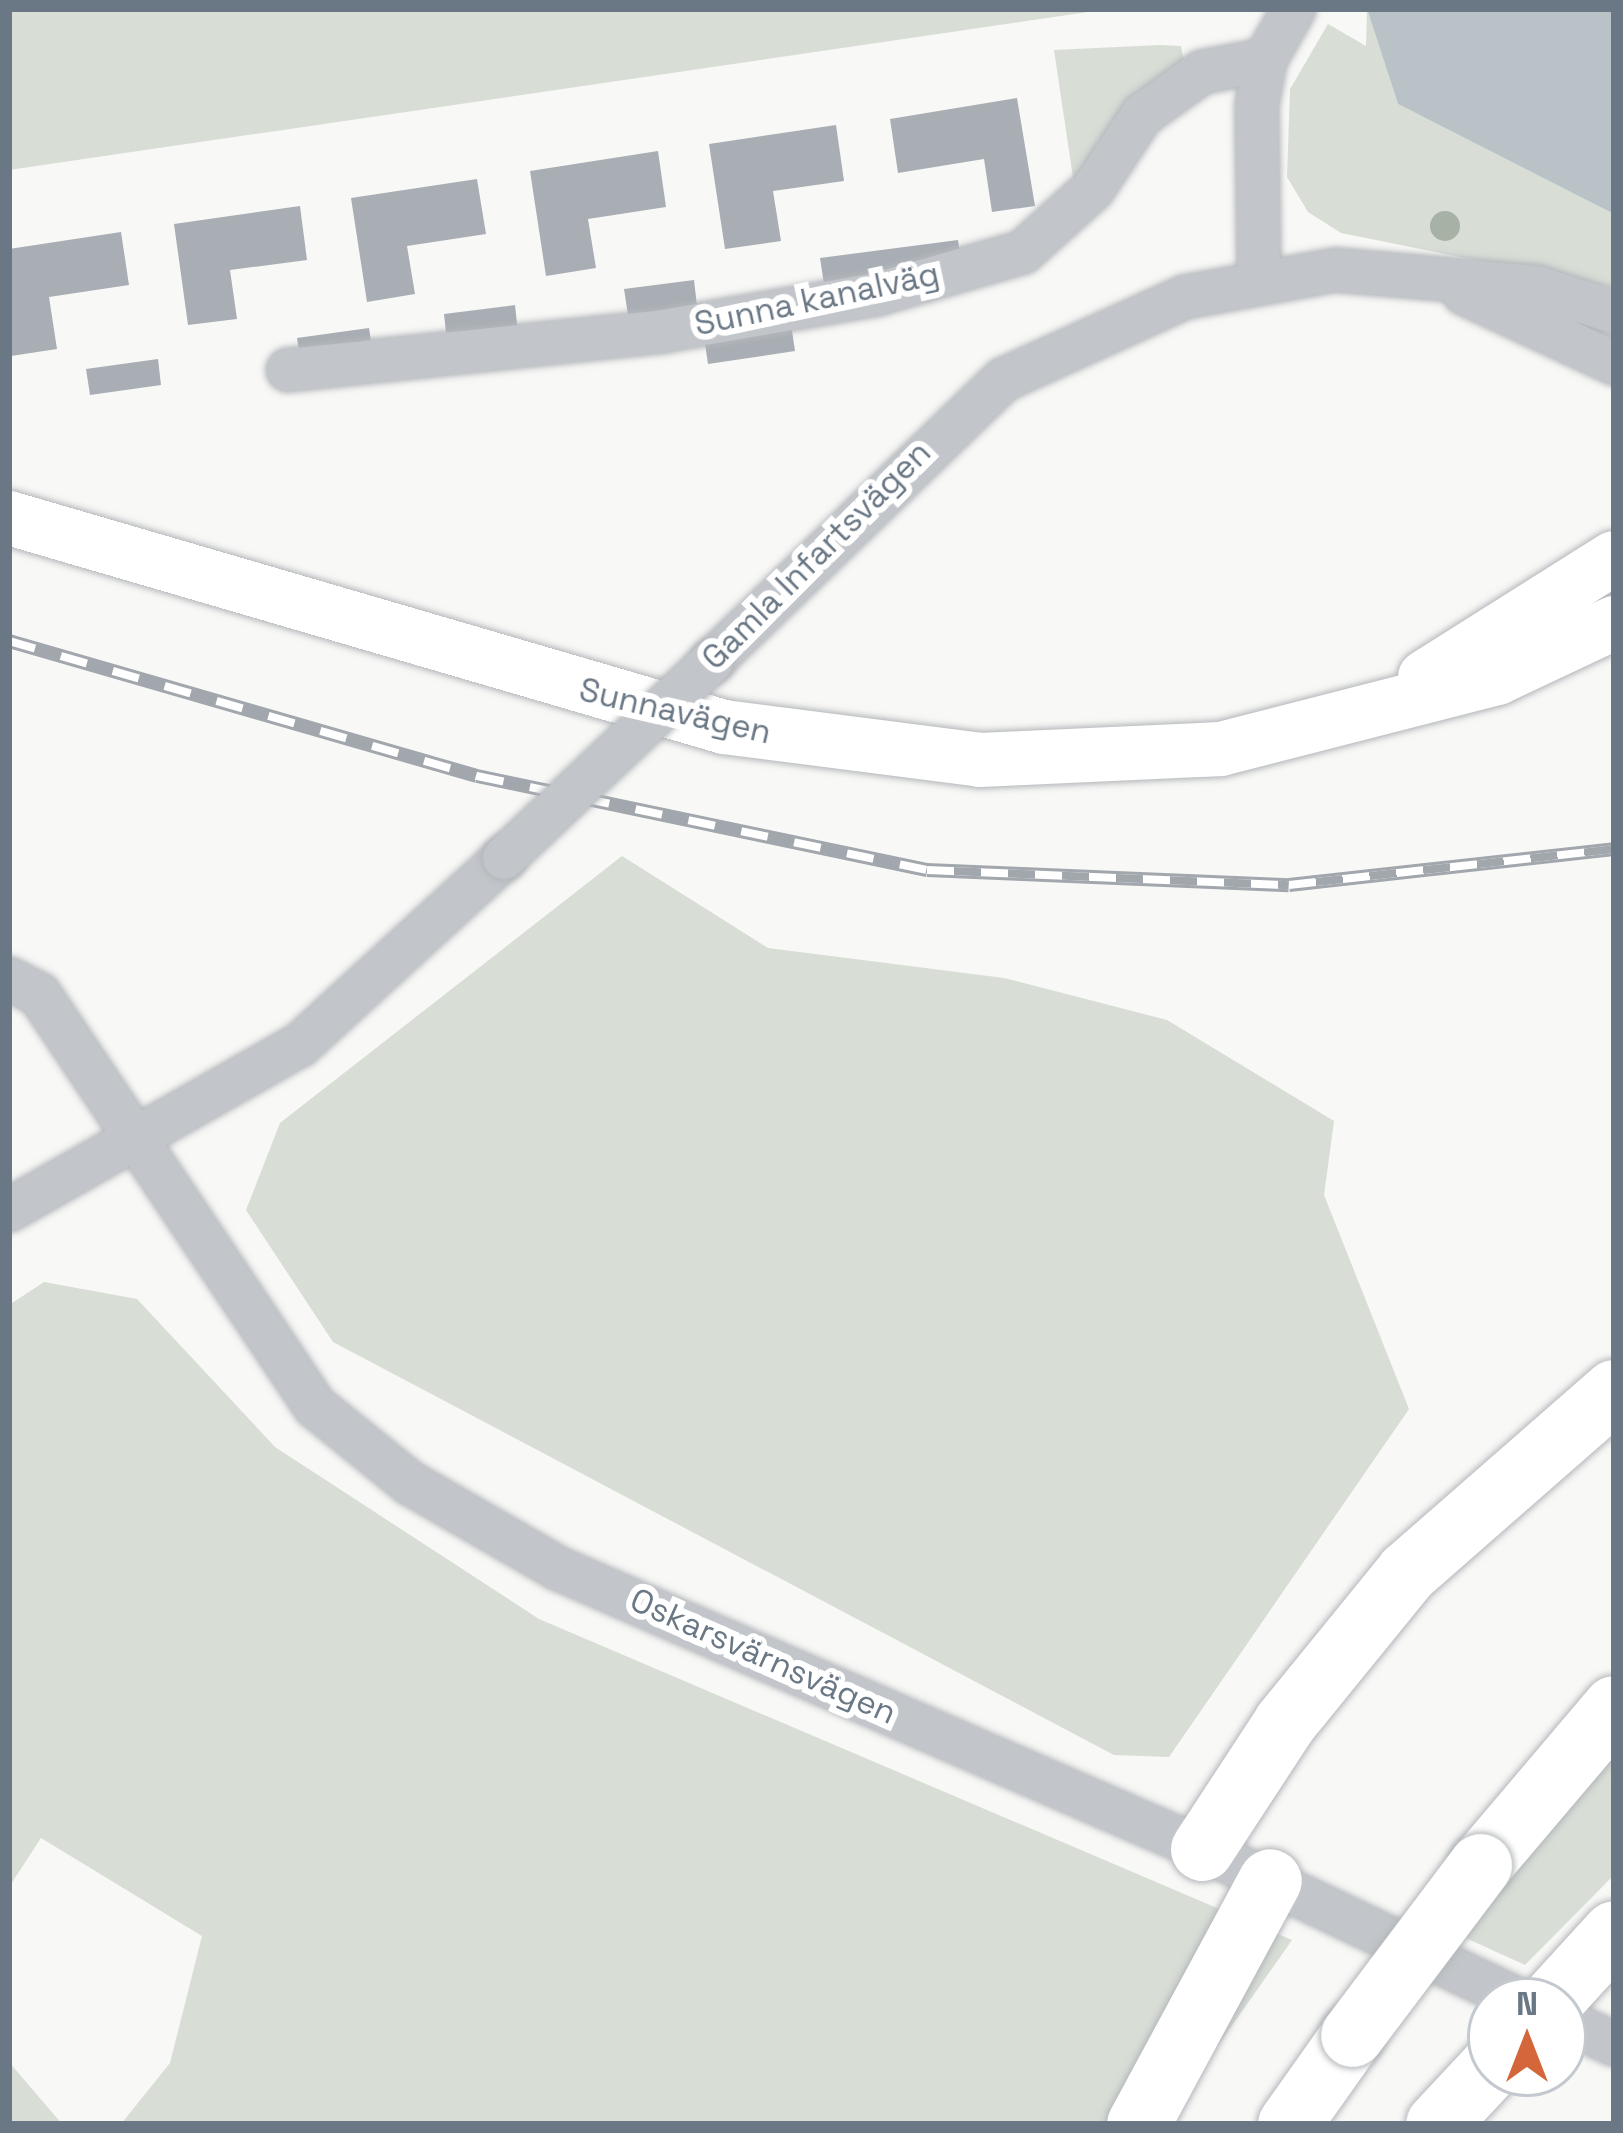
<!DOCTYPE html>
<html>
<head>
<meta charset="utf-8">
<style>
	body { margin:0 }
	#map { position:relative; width:1623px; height:2133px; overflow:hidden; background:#f8f8f6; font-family:"Space Grotesk",sans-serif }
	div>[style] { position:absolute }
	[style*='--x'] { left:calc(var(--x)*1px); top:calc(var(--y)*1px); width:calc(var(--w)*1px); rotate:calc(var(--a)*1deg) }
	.green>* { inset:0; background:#d8ddd6 }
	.water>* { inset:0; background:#b9c2c7 }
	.building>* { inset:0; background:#a8aeb4 }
	.roads { filter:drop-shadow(0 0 3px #b4b7bb) drop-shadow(0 0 3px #b4b7bb) }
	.minor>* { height:42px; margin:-21px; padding:0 21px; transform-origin:21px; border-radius:21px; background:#c2c5c9 }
	.major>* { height:54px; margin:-27px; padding:0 27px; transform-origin:27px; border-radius:27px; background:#fff }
	.highway>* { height:63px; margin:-31.5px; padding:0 31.5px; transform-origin:31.5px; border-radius:31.5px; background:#fff }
	.rail>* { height:14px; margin-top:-7px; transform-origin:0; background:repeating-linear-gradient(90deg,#fff 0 27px,#a2a7ad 0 54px); box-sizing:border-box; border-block:3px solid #a2a7ad }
	.bridges { filter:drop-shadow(0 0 3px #b3b7ba) drop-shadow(0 0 3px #b3b7ba) }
	.minor-bridge>* { height:42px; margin:-21px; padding:0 21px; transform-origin:21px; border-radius:21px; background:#c2c5c9 }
	.highway-bridge>* { height:63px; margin:-31.5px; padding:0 31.5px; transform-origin:31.5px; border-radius:31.5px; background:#fff }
	.trees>* { width:30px; height:30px; margin:-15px; border-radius:50%; background:#a8b1a6 }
	span { translate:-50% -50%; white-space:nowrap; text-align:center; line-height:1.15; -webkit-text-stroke:12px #fff; paint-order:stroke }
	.street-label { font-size:33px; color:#6a7784 }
	.frame { position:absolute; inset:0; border:12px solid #6a7784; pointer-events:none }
	.north { position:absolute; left:1467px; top:1977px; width:120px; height:120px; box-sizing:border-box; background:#fff; border:3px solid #c3c9ce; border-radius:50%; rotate:0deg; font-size:33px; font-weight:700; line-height:48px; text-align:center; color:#6a7784 }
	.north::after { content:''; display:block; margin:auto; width:42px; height:54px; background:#d3673b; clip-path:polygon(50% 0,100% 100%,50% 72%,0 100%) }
</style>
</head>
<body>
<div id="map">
	<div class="green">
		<i style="clip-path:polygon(9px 9px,1109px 9px,9px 170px)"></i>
		<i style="clip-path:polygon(1367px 9px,1398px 104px,1614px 214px,1614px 288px,1341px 233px,1308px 212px,1287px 177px,1290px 89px,1328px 24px,1366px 46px)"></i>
		<i style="clip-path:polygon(1160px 45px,1181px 46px,1184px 62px,1075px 191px,1054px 50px)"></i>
		<i style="clip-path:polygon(622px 856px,768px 948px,1004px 978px,1167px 1020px,1334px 1121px,1324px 1195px,1409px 1409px,1169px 1757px,1114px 1755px,333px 1342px,246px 1210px,280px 1123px)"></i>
		<i style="clip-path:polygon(44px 1282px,137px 1299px,275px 1447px,539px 1619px,1292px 1940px,1163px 2124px,121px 2124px,170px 2063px,202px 1936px,41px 1838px,9px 1887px,9px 1305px)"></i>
		<i style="clip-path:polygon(1614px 1749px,1614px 1875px,1525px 1965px,1457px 1934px)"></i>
		<i style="clip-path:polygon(9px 2062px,62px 2124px,9px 2124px)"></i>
	</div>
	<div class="water">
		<i style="clip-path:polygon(1367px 9px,1614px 9px,1614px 214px,1398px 104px)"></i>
	</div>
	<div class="building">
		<i style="clip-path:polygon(1017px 98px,1035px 206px,992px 212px,984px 159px,898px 173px,890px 119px)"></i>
		<i style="clip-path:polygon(836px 125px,844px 181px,773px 191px,781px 241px,725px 249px,709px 144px)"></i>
		<i style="clip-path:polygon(658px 151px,666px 207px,588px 219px,596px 268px,546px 276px,530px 171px)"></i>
		<i style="clip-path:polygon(477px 179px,486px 234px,407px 246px,415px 294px,367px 302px,351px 198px)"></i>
		<i style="clip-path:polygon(300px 206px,307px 260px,230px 270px,237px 319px,188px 325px,174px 224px)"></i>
		<i style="clip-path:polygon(121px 232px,129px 285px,49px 297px,57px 349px,11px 356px,9px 249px)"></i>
		<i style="clip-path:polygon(958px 240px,962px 266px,824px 284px,820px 258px)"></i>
		<i style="clip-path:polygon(694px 280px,697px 306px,628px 315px,624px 289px)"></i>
		<i style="clip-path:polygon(515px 305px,518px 333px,447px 342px,444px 314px)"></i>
		<i style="clip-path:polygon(791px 324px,795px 351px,708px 364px,704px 337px)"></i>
		<i style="clip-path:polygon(369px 328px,373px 354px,301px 364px,297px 338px)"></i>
		<i style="clip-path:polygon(158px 359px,161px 385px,90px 395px,86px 369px)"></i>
	</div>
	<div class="roads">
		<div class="minor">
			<i style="--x:1259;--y:276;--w:171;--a:-90.7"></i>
			<i style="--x:1257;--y:105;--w:46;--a:-79.9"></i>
			<i style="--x:1265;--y:60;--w:59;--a:-60.4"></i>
			<i style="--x:1464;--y:293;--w:166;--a:25"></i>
			<i style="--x:288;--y:370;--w:377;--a:-5.9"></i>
			<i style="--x:663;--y:331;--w:217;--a:-9.8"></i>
			<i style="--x:877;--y:294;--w:152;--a:-16"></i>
			<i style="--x:1023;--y:252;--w:94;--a:-42"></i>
			<i style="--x:1093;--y:189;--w:89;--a:-56.5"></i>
			<i style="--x:1142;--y:115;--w:74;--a:-35.6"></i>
			<i style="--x:1202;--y:72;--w:64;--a:-10.8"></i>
			<i style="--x:712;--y:661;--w:405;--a:-44"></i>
			<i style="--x:1003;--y:380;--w:200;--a:-24.5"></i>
			<i style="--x:1185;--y:297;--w:152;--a:-10.2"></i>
			<i style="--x:1335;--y:270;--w:203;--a:4.8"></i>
			<i style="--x:1537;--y:287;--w:81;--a:18"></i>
			<i style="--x:9;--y:979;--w:34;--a:27"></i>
			<i style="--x:39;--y:994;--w:497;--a:56.2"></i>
			<i style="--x:316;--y:1407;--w:121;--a:39"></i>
			<i style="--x:410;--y:1483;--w:170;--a:30"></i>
			<i style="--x:557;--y:1568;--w:704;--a:23.54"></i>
			<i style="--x:1202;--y:1849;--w:352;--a:25.5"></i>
			<i style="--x:9;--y:1210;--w:335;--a:-29.6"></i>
			<i style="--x:300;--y:1045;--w:277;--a:-42.5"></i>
			<i style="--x:1563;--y:2020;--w:56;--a:25.2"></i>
		</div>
		<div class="major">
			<i style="--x:9;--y:518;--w:745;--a:16.29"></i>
			<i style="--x:724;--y:727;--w:258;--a:7.3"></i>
			<i style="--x:980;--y:760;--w:241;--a:-2.6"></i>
			<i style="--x:1221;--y:749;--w:285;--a:-14.4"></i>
			<i style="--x:1497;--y:678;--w:129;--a:-25.2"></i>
			<i style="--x:1425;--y:677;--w:223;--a:-32.2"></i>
		</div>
		<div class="highway">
			<i style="--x:1202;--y:1849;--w:152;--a:-56.8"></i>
			<i style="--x:1285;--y:1722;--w:193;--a:-50.9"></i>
			<i style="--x:1407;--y:1572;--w:275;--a:-41.2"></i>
			<i style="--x:1480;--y:1865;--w:207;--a:-49.7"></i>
			<i style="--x:1551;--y:2001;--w:93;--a:-47.6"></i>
			<i style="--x:1138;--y:2124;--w:277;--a:-61.6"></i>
			<i style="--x:1289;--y:2124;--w:109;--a:-54.7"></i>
			<i style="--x:1437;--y:2124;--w:79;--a:-47"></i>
		</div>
	</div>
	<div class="rail">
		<i style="--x:9;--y:641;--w:487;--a:16.1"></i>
		<i style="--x:477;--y:776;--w:460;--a:11.8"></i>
		<i style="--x:927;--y:870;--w:362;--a:2.4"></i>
		<i style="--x:1289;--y:885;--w:327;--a:-6.3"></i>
	</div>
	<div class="bridges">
		<div class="minor-bridge">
			<i style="--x:504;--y:858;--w:286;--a:-43.4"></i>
		</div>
		<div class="highway-bridge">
			<i style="--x:1352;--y:2035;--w:213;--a:-53"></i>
		</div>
	</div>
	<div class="trees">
		<i style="left:1445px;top:226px"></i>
	</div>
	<div class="street-label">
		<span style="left:817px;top:300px;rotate:-12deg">Sunna kanalväg</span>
		<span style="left:817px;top:556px;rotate:-45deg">Gamla Infartsvägen</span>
		<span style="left:675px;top:712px;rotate:13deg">Sunnavägen</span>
		<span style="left:763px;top:1657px;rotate:24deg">Oskarsvärnsvägen</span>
	</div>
	<div class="frame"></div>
	<div class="north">N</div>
</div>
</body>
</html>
